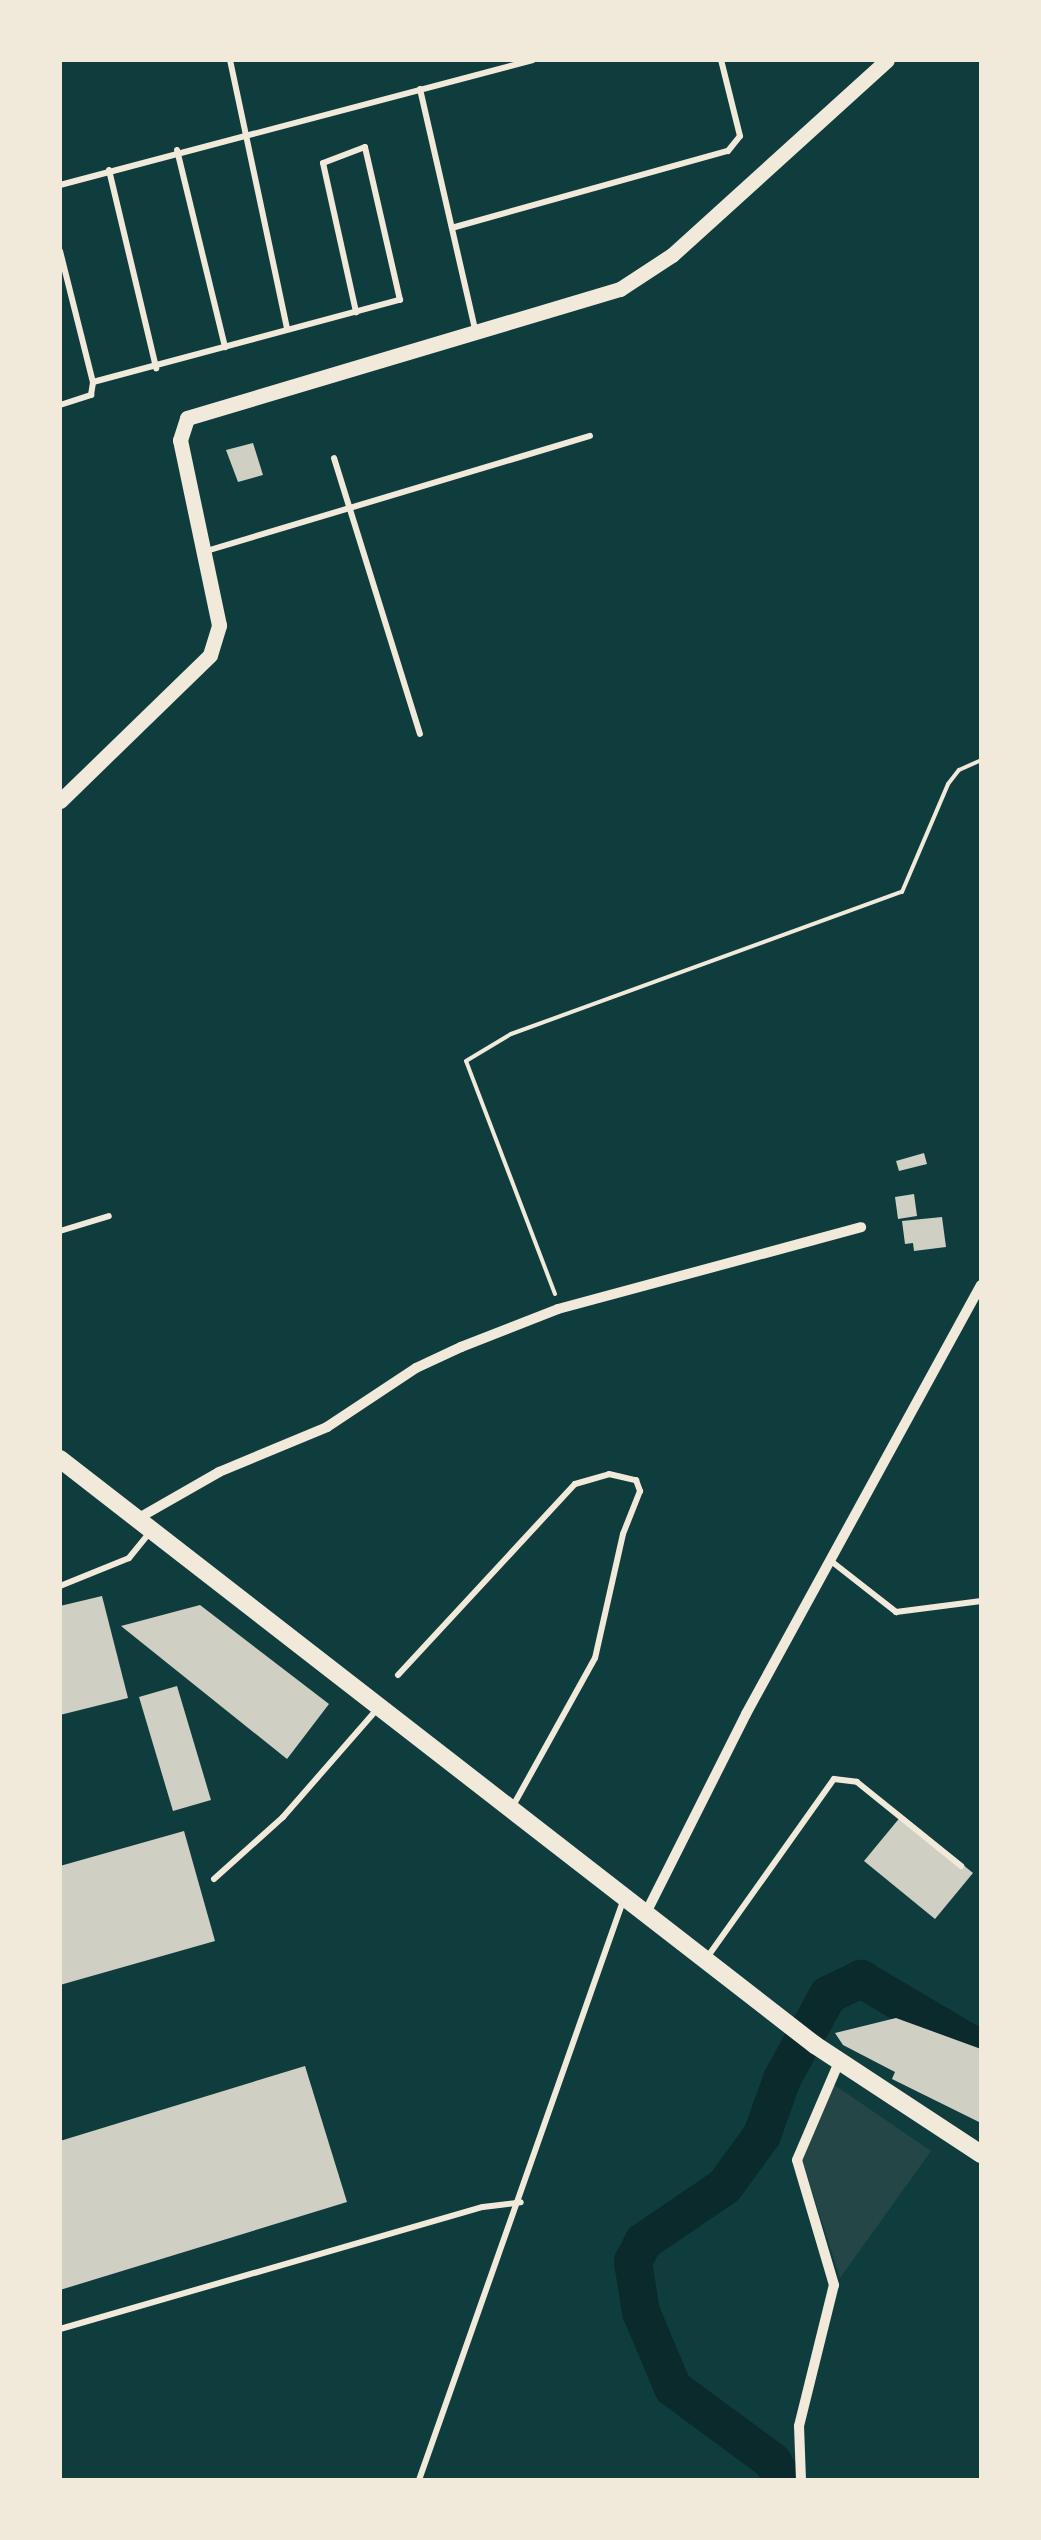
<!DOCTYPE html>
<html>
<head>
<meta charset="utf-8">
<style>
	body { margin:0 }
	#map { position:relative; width:1041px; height:2540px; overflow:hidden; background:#0f3d3e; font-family:"PT Sans Narrow",sans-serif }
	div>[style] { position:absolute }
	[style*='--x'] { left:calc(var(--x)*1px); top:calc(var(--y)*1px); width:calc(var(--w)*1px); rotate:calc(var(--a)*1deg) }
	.green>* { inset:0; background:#244646 }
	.river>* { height:38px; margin:-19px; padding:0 19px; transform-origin:19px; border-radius:19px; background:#0a2a2b }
	.building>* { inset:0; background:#cfcfc3 }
	.path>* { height:4px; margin:-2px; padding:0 2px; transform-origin:2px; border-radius:2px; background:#f1e9da }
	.service>* { height:6px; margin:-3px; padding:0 3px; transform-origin:3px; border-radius:3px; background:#f1e9da }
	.minor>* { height:10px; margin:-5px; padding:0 5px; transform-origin:5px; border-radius:5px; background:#f1e9da }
	.tertiary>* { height:15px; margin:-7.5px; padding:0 7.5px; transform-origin:7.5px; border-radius:7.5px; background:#f1e9da }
	.secondary>* { height:18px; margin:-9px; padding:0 9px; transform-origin:9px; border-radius:9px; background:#f1e9da }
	span { translate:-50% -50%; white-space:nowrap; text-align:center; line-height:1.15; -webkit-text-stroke:8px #f1e9da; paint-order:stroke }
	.frame { position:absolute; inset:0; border:62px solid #f1e9da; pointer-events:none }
</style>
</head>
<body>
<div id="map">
	<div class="green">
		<i style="clip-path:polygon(833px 2084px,931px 2151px,840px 2278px,802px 2160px)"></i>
	</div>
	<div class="river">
		<i style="--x:784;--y:2480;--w:22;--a:-122"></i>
		<i style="--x:772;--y:2461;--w:123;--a:-143.6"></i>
		<i style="--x:673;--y:2388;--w:82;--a:-112.8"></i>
		<i style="--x:641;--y:2312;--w:51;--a:-99.1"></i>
		<i style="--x:633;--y:2262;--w:22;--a:-63"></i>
		<i style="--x:643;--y:2242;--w:99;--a:-34.3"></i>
		<i style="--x:725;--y:2186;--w:63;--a:-54"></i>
		<i style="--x:762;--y:2135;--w:59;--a:-70.3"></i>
		<i style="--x:782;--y:2079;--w:96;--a:-61.3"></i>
		<i style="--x:828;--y:1995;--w:37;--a:-26"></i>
		<i style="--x:861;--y:1979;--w:139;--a:30.6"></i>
	</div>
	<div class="building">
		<i style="clip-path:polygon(253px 443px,263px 475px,238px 482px,226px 450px)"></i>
		<i style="clip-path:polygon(924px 1153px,927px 1164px,899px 1171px,896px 1161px)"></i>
		<i style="clip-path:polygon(914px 1194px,917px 1216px,898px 1219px,895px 1197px)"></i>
		<i style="clip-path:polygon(942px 1217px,946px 1247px,914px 1251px,913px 1243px,905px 1244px,902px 1221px)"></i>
		<i style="clip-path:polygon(102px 1596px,128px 1698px,60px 1715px,60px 1606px)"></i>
		<i style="clip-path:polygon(200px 1605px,329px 1704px,287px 1759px,121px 1626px)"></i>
		<i style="clip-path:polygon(177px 1686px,211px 1800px,173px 1811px,139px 1697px)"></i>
		<i style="clip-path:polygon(902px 1815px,973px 1873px,935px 1919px,864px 1861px)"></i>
		<i style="clip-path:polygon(184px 1831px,215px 1941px,60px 1985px,60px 1866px)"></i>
		<i style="clip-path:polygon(896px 2018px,981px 2049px,979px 2122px,892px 2079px,895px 2072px,843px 2045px,835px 2033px)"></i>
		<i style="clip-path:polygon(305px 2066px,347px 2202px,60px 2290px,60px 2141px)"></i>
	</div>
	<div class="path">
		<i style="--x:555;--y:1294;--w:249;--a:-110.9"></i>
		<i style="--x:466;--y:1061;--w:52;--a:-31"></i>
		<i style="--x:511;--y:1034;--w:416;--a:-20"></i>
		<i style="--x:902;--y:892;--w:117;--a:-66.9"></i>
		<i style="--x:948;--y:784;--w:18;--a:-52"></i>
		<i style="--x:959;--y:770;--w:24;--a:-24"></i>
	</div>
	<div class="service">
		<i style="--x:230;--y:60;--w:274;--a:78"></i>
		<i style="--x:420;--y:89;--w:250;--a:77.1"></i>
		<i style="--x:177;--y:150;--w:203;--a:76.3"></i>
		<i style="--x:109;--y:170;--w:204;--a:76.6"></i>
		<i style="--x:60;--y:185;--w:489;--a:-14.8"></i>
		<i style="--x:455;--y:227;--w:283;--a:-15.6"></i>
		<i style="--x:728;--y:151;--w:19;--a:-51"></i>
		<i style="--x:740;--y:136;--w:78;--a:-104"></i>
		<i style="--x:60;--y:251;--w:135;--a:75.9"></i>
		<i style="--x:60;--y:405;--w:33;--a:-18"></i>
		<i style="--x:91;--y:395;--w:13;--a:-81"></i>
		<i style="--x:93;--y:382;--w:318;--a:-15"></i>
		<i style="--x:400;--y:300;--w:157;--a:-102.9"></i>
		<i style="--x:365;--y:147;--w:45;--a:159.1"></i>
		<i style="--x:323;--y:163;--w:153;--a:77.5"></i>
		<i style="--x:334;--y:458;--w:289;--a:72.7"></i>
		<i style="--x:203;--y:552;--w:404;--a:-16.7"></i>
		<i style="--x:60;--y:1231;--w:51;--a:-17"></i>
		<i style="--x:831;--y:1561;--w:83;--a:38.1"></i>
		<i style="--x:896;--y:1612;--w:86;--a:-7.4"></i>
		<i style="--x:60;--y:1586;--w:74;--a:-22.1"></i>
		<i style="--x:129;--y:1558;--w:33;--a:-51"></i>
		<i style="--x:398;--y:1675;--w:260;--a:-47.2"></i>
		<i style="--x:575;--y:1484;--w:35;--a:-16"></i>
		<i style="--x:609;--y:1474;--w:28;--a:13"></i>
		<i style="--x:636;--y:1480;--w:12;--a:70"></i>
		<i style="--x:640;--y:1491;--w:46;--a:111.6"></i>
		<i style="--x:623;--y:1534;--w:127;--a:102.7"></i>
		<i style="--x:595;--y:1658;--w:171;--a:119"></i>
		<i style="--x:214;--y:1879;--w:93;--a:-41.9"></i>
		<i style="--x:283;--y:1817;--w:145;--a:-48.9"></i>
		<i style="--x:706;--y:1959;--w:221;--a:-54.6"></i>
		<i style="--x:834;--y:1779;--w:23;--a:7"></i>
		<i style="--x:857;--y:1782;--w:134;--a:38.9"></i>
		<i style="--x:60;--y:2329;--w:440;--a:-16.1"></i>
		<i style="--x:483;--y:2207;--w:38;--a:-7"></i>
		<i style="--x:419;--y:2480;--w:614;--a:-70.59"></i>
	</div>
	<div class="minor">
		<i style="--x:137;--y:1519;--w:95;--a:-29.8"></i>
		<i style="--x:219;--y:1472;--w:117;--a:-22.6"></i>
		<i style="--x:327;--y:1427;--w:107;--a:-33.5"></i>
		<i style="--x:416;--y:1368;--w:50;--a:-25"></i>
		<i style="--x:461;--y:1347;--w:104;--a:-21.4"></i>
		<i style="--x:558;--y:1309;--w:314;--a:-15.1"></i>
		<i style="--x:646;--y:1913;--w:223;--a:-63.3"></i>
		<i style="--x:746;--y:1714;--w:489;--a:-61.3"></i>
		<i style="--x:801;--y:2480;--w:54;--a:-92.1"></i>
		<i style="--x:799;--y:2426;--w:145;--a:-76.1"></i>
		<i style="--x:834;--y:2285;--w:130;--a:-106.5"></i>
		<i style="--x:797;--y:2160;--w:107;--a:-66.8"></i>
	</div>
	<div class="tertiary">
		<i style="--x:60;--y:801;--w:209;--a:-44.2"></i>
		<i style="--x:210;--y:655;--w:31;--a:-73"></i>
		<i style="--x:219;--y:625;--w:189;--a:-101.9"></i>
		<i style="--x:180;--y:440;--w:23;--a:-72"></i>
		<i style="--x:187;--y:418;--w:452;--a:-16.6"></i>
		<i style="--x:620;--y:289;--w:62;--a:-33.2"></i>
		<i style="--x:672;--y:255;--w:290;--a:-42.2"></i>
	</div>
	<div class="secondary">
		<i style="--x:60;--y:1459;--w:956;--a:37.82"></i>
		<i style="--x:815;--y:2045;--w:199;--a:33.3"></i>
	</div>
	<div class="frame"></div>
</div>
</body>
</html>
